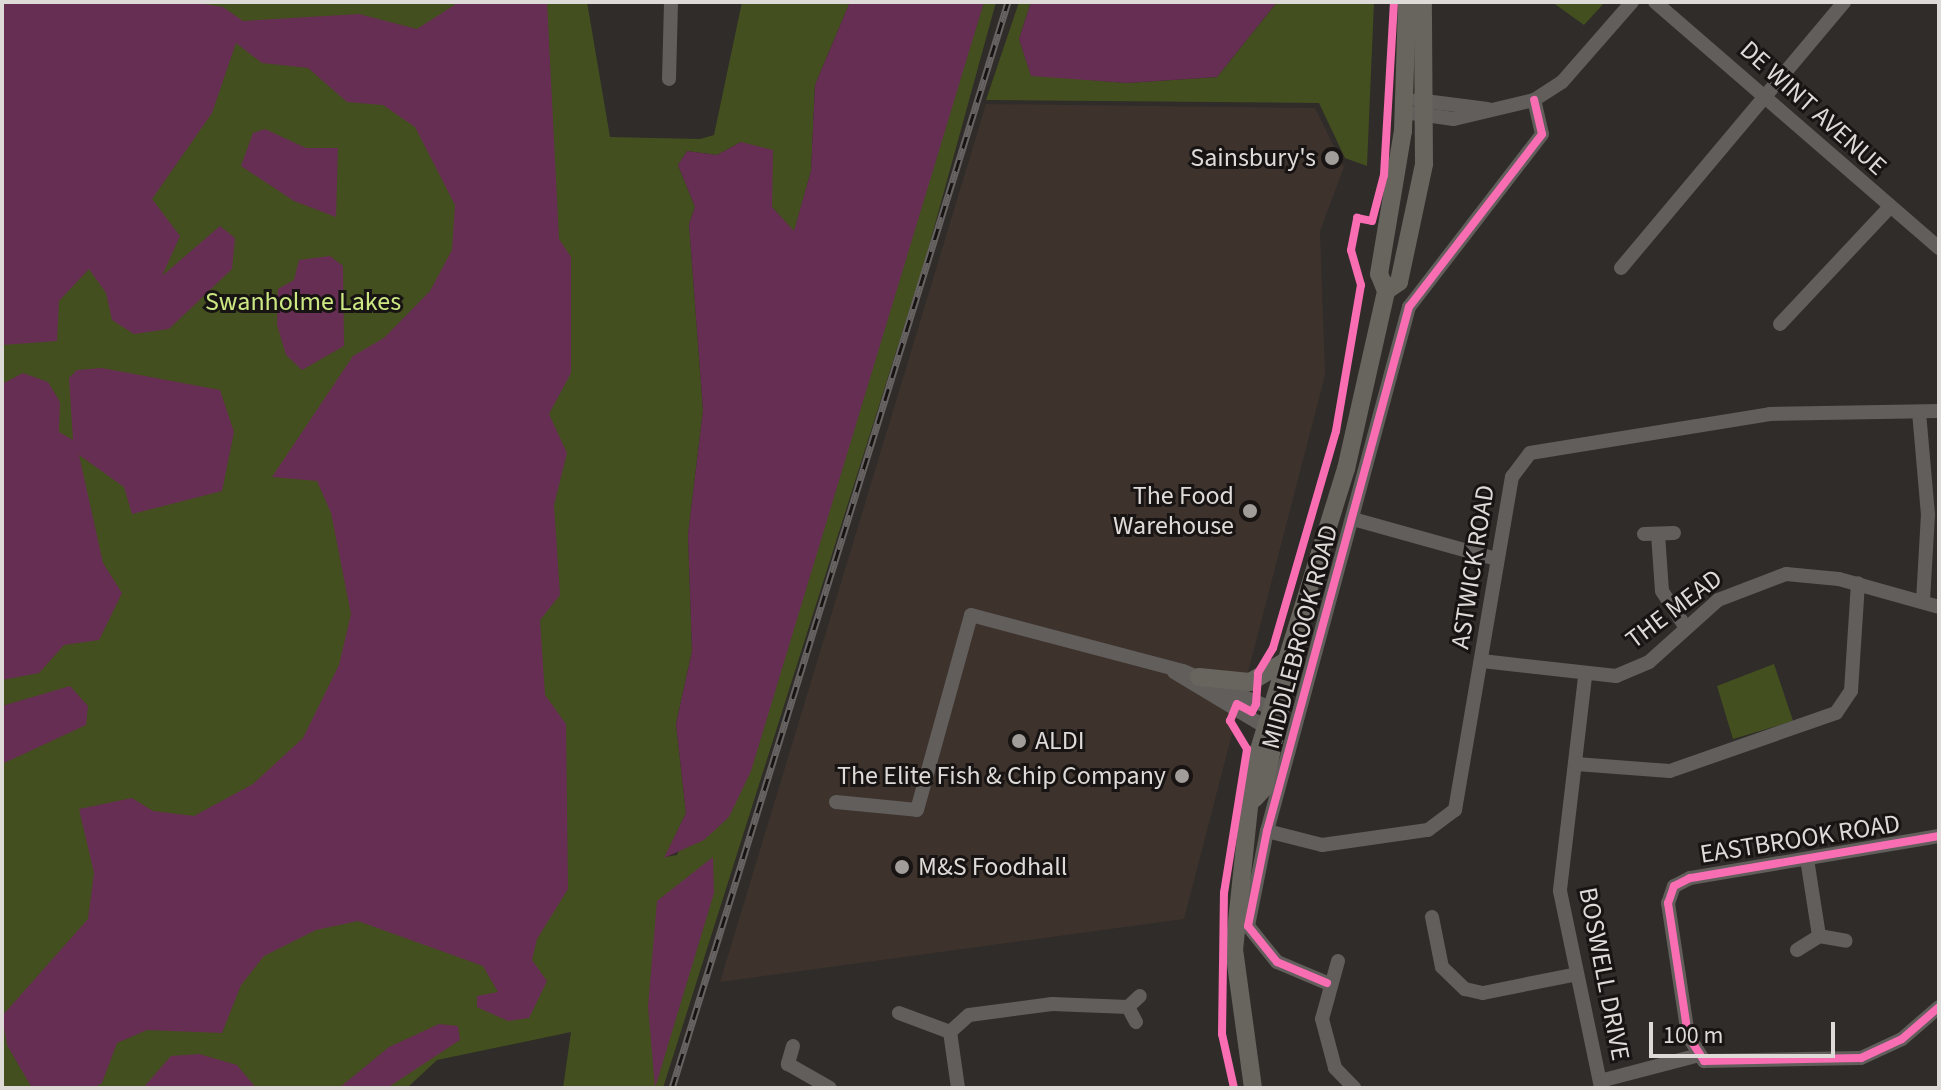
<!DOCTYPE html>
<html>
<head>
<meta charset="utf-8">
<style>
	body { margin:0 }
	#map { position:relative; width:1941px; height:1090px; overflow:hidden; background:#2f2c29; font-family:"Source Sans 3",sans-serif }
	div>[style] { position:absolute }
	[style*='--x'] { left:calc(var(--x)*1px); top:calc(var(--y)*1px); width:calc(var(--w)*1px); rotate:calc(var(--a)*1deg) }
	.built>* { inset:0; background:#3d322c }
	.green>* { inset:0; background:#444f1f }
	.water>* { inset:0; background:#662e52 }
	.minor>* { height:14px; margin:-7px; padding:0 7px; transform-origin:7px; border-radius:7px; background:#615e5c }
	.major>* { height:18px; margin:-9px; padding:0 9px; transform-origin:9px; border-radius:9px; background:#68645e }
	.rail>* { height:7px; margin-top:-3.5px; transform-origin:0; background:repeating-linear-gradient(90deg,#171413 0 12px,#666362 0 24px); box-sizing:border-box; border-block:2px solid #666362 }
	.cycleway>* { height:8px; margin:-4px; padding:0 4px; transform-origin:4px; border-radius:4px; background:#f96db3 }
	.dots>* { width:22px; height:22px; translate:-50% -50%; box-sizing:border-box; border:4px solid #171413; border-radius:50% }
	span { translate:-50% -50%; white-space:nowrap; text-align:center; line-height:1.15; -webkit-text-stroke:6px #171413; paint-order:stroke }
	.street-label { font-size:26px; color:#dedad7 }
	.poi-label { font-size:26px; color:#dedad7 }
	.right { translate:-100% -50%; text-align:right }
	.left { translate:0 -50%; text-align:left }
	.park-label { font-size:26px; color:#cde883 }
	.frame { position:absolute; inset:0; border:4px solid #dedad7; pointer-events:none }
	.scale { position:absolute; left:1649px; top:1022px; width:186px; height:36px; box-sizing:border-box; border:4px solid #dedad7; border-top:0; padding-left:10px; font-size:24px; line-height:28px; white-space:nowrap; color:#dedad7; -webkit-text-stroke:6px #171413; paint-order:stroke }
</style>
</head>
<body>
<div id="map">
	<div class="built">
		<i style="clip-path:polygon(986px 104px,1315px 108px,1344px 167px,1320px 231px,1325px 375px,1184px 919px,720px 982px)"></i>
	</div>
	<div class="green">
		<i style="clip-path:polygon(2px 2px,587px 2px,610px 137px,700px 139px,714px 135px,742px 2px,850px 2px,815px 85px,811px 171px,794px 232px,772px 207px,741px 142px,717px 155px,687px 151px,678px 165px,695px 207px,689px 224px,703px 410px,688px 535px,692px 651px,676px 724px,686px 813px,665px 857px,677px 855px,886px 309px,984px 2px,996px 2px,926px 257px,663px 1088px,563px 1088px,571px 1032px,437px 1060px,407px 1088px,2px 1088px)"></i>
		<i style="clip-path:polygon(1019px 2px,1031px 2px,1019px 39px,1031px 75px,1127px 83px,1217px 77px,1277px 2px,1374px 2px,1367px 166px,1345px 158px,1319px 103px,986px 100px)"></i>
		<i style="clip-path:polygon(1552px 2px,1605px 2px,1584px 25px)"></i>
		<i style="clip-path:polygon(1774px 664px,1793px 721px,1733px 739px,1717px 686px)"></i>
	</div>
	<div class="water">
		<i style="clip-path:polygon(2px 2px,191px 2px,223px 7px,243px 21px,359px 14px,417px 29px,459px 2px,547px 2px,559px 239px,571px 257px,571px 373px,549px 414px,567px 453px,554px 505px,560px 595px,540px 620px,545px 695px,566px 724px,568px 889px,537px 939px,532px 960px,547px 981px,529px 1018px,508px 1021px,477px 1007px,477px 996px,498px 992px,483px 966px,358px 921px,316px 930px,264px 956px,241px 985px,222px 1033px,147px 1030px,117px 1043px,102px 1083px,93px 1088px,32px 1088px,7px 1045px,2px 1016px,88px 919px,94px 873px,79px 809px,132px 798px,153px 811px,194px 816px,253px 784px,303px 738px,339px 665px,351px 614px,331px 513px,317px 481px,272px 477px,353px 356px,384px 338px,430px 291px,452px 250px,455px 205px,415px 127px,383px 105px,347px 102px,308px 68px,262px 63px,236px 43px,212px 113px,152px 199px,180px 236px,162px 276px,220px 226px,235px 238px,232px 269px,169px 329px,134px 334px,112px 320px,106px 293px,89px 269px,59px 301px,57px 341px,2px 345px)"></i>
		<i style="clip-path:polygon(850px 2px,984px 2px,751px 771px,729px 817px,704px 840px,664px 858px,686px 813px,676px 724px,692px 651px,688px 535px,703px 410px,689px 224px,695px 207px,678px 165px,687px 151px,717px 155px,741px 142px,773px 150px,772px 207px,794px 231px,811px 171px,815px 85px)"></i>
		<i style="clip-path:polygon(1031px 2px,1277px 2px,1217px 77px,1127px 83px,1031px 76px,1019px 39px)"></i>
		<i style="clip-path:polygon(265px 129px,306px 148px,338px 148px,336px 217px,294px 201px,241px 166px,253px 133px)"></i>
		<i style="clip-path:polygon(330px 256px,343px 266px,344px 346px,302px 370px,286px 355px,277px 325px,278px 289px,294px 280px,299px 260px)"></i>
		<i style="clip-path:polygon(102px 368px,220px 390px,234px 432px,222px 491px,132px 514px,124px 487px,79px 455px,103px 563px,122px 593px,99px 640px,64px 645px,39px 673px,2px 680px,2px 384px,23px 373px,48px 382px,60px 402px,59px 432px,73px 440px,69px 378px,77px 370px)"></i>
		<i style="clip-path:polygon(70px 686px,88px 706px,86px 725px,2px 764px,2px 706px)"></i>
		<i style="clip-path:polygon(713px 857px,714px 893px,655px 1088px,648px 1006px,657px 901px)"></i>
		<i style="clip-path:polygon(439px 1024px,458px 1026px,460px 1040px,387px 1088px,339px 1088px,389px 1047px)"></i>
		<i style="clip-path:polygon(199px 1054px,237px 1065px,256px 1088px,143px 1088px,171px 1056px)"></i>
	</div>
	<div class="minor">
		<i style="--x:1655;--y:2;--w:376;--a:40.9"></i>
		<i style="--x:669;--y:79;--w:77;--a:-88.5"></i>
		<i style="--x:1417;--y:100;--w:71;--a:7.3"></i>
		<i style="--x:1404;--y:112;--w:50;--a:8"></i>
		<i style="--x:1454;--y:119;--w:82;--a:-13.4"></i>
		<i style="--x:1534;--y:100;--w:33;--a:-33"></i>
		<i style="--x:1562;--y:82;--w:106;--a:-48.8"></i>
		<i style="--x:1621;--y:268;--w:347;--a:-50"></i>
		<i style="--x:1780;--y:324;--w:159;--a:-46.8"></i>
		<i style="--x:1919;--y:412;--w:102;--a:85"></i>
		<i style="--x:1928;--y:514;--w:86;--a:93.3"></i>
		<i style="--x:1353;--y:519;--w:148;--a:15.6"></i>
		<i style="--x:1644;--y:534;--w:30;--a:-2"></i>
		<i style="--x:1658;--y:534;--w:57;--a:86"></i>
		<i style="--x:1662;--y:591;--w:44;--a:57"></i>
		<i style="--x:1482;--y:661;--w:135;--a:6.4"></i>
		<i style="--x:1616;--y:676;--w:36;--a:-23"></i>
		<i style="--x:1649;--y:662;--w:93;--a:-41.9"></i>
		<i style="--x:1718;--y:600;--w:73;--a:-20.9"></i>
		<i style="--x:1786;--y:574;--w:53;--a:5.4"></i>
		<i style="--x:1839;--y:579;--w:104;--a:15.6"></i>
		<i style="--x:1174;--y:672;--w:114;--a:31"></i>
		<i style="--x:1585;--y:677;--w:215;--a:96.7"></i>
		<i style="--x:1560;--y:891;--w:201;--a:78.2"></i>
		<i style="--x:1576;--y:764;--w:94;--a:4.3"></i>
		<i style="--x:1670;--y:771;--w:176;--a:-19.3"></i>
		<i style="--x:1836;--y:713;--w:27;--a:-56"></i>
		<i style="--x:1851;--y:691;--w:108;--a:-86.3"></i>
		<i style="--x:836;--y:802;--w:81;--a:5.6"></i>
		<i style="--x:917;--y:810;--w:202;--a:-74.5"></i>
		<i style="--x:971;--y:615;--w:219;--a:14.8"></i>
		<i style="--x:1183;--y:671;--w:105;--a:22.9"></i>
		<i style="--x:1267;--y:831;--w:57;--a:14.3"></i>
		<i style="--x:1322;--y:845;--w:107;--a:-8.1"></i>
		<i style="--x:1428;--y:830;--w:34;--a:-37"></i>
		<i style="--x:1455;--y:810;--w:338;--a:-80.3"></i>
		<i style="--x:1512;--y:477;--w:30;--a:-53"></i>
		<i style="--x:1530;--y:453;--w:243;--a:-9.2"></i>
		<i style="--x:1770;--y:414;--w:169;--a:-1"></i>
		<i style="--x:1939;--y:836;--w:253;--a:170.4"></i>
		<i style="--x:1690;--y:878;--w:18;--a:153"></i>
		<i style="--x:1674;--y:886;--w:18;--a:109"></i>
		<i style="--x:1668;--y:903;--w:134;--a:81.4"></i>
		<i style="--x:1688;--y:1036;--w:30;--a:57"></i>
		<i style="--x:1704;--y:1061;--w:157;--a:-1.1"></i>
		<i style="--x:1861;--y:1058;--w:45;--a:-24.9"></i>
		<i style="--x:1902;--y:1039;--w:49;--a:-40.9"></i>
		<i style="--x:1807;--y:859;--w:78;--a:81.1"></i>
		<i style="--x:1819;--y:936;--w:27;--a:10"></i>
		<i style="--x:1432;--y:917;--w:51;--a:78.7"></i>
		<i style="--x:1442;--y:967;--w:32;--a:44"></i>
		<i style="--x:1465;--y:989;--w:18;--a:13"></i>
		<i style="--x:1483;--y:993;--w:96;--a:-11.4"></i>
		<i style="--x:1797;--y:950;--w:26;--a:-32"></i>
		<i style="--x:1338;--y:961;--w:60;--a:105.4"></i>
		<i style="--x:1322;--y:1019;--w:51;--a:75.1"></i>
		<i style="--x:1335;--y:1068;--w:28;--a:46"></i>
		<i style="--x:1327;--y:983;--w:54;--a:-157.2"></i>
		<i style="--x:1277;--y:962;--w:46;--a:-128.9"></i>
		<i style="--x:1248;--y:926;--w:97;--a:-78.7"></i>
		<i style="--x:1267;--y:831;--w:543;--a:-74.84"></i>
		<i style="--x:1409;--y:307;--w:218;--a:-52.4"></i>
		<i style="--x:1542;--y:134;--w:35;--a:-103"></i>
		<i style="--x:1128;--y:1007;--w:17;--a:62"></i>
		<i style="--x:899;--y:1013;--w:54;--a:20.4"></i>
		<i style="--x:793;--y:1046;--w:19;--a:106"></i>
		<i style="--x:788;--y:1064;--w:48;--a:29.7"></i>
		<i style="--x:1600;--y:1081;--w:98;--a:-14.7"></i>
		<i style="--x:958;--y:1088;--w:57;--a:-98.1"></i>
		<i style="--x:950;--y:1032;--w:25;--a:-42"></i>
		<i style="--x:969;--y:1015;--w:84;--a:-7.5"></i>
		<i style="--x:1052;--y:1004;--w:76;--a:2.3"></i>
		<i style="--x:1128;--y:1007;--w:16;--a:-43"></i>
	</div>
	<div class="major">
		<i style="--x:1386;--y:291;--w:16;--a:-35"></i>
		<i style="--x:1399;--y:282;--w:121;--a:-78"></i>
		<i style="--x:1424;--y:164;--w:162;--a:-90.4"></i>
		<i style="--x:1199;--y:677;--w:51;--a:5.6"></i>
		<i style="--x:1250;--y:682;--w:42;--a:-30.3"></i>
		<i style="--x:1254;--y:799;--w:15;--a:-48"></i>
		<i style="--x:1264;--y:788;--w:126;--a:-78.5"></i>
		<i style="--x:1253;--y:1088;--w:139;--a:-97.8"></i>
		<i style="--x:1234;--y:950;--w:182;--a:-84"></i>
		<i style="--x:1253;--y:769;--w:314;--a:-72.8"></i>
		<i style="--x:1346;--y:469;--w:182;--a:-77.3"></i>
		<i style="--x:1386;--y:291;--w:18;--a:-112"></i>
		<i style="--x:1379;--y:274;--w:145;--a:-80.5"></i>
		<i style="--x:1403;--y:131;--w:129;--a:-88.2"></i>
	</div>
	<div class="rail">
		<i style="--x:672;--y:1088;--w:1137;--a:-72.81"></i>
	</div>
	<div class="cycleway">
		<i style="--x:1939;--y:836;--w:253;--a:170.4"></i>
		<i style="--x:1690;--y:878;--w:18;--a:153"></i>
		<i style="--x:1674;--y:886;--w:18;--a:109"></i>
		<i style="--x:1668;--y:903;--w:134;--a:81.4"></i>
		<i style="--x:1688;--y:1036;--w:30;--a:57"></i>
		<i style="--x:1704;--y:1061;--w:157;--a:-1.1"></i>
		<i style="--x:1861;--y:1058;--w:45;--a:-24.9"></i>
		<i style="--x:1902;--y:1039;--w:49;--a:-40.9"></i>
		<i style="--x:1327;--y:983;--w:54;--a:-157.2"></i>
		<i style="--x:1277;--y:962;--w:46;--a:-128.9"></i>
		<i style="--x:1248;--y:926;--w:97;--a:-78.7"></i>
		<i style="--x:1267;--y:831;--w:543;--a:-74.84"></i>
		<i style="--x:1409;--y:307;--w:218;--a:-52.4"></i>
		<i style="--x:1542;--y:134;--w:35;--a:-103"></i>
		<i style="--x:1234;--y:1088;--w:55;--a:-102.5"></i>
		<i style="--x:1222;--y:1034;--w:141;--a:-89.2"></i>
		<i style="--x:1224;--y:893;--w:146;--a:-80.9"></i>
		<i style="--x:1247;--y:749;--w:33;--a:-121"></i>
		<i style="--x:1230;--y:721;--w:18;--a:-68"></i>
		<i style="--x:1237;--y:704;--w:17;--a:28"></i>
		<i style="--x:1252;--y:712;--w:9;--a:-63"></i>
		<i style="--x:1256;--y:704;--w:31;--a:-86"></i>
		<i style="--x:1258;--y:673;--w:29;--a:-59"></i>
		<i style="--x:1273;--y:648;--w:226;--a:-73.8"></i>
		<i style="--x:1336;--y:431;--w:148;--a:-80.3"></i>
		<i style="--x:1361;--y:285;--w:36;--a:-106"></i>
		<i style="--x:1351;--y:250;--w:33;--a:-79"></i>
		<i style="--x:1357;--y:218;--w:15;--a:11"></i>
		<i style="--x:1372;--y:221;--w:48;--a:-75.4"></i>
		<i style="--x:1384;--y:175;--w:173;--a:-86.7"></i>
	</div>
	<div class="dots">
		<i style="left:1332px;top:158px;background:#a19d9a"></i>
		<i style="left:1250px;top:511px;background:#a19d9a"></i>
		<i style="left:1019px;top:741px;background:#a19d9a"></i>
		<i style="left:1182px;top:776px;background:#a19d9a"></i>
		<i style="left:902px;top:867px;background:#a19d9a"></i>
	</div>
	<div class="street-label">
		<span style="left:1813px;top:108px;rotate:42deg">DE WINT AVENUE</span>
		<span style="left:1473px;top:567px;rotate:-81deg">ASTWICK ROAD</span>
		<span style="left:1674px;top:609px;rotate:-37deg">THE MEAD</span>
		<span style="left:1300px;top:637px;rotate:-75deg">MIDDLEBROOK ROAD</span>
		<span style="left:1800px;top:839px;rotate:-9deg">EASTBROOK ROAD</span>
		<span style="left:1604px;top:974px;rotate:79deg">BOSWELL DRIVE</span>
	</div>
	<div class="poi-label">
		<span class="right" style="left:1316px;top:158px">Sainsbury's</span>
		<span class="right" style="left:1234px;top:511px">The Food<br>Warehouse</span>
		<span class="left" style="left:1035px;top:741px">ALDI</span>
		<span class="right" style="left:1166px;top:776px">The Elite Fish &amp; Chip Company</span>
		<span class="left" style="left:918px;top:867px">M&amp;S Foodhall</span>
	</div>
	<div class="park-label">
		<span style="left:303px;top:302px">Swanholme Lakes</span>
	</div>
	<div class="frame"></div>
	<div class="scale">100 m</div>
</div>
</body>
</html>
